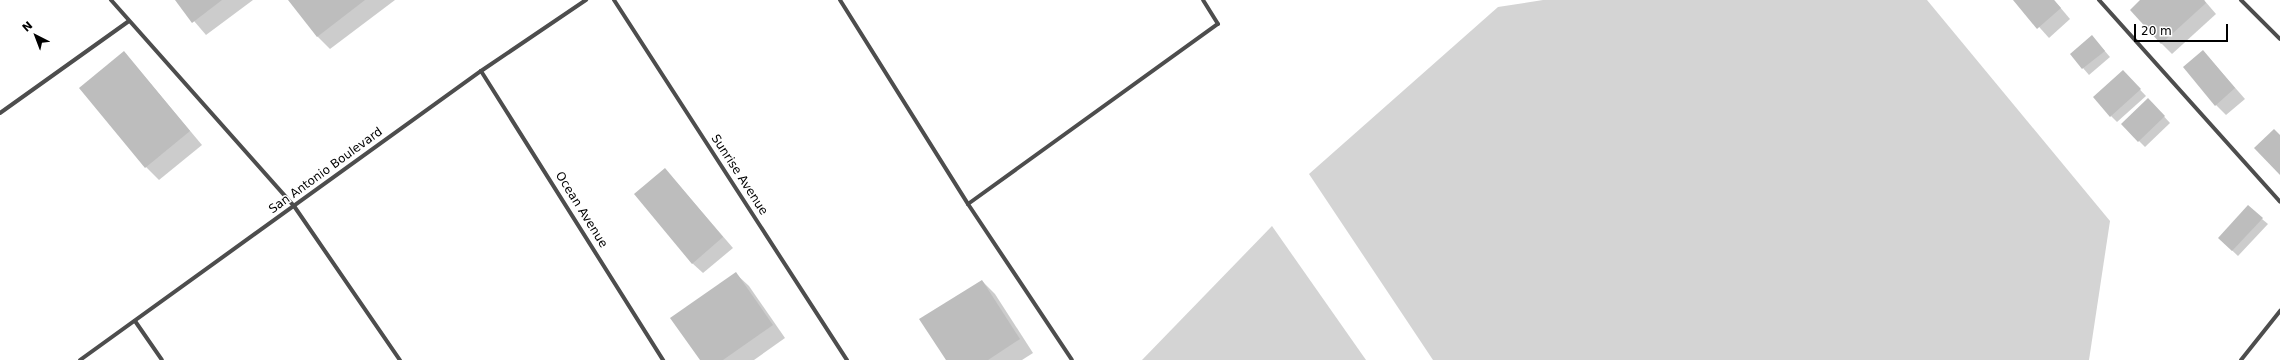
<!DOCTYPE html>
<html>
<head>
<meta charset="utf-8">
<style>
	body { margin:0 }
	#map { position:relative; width:2280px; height:360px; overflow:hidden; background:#fff; font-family:"DejaVu Sans",sans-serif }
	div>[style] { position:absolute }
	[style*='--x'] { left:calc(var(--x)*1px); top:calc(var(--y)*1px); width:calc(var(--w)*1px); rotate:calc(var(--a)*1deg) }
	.green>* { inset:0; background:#d4d4d4 }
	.shadow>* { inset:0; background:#0003 }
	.building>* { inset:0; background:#bdbdbd }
	.street>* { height:4px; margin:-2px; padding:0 2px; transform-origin:2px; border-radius:2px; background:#4d4d4d }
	span { translate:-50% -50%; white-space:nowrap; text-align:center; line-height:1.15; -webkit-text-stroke:3px #fff; paint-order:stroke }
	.street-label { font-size:12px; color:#000 }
	.north { position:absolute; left:16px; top:16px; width:40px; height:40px; -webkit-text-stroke:3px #fff; paint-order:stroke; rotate:318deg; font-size:11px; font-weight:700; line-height:16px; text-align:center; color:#000 }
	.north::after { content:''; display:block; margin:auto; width:14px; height:18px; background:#000; clip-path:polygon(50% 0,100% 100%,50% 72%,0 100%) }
	.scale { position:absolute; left:2134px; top:24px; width:94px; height:18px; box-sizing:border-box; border:2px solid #000; border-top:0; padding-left:5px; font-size:12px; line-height:14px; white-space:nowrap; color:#000; -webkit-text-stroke:3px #fff; paint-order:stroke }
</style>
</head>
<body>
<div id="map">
	<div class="green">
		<i style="clip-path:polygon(1543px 0,1927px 0,2110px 221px,2089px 360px,1433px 360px,1309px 174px,1498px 7px)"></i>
		<i style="clip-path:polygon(1272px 226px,1366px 360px,1142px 360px)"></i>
	</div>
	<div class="shadow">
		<i style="clip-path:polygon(176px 0,253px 0,206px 35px)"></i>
		<i style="clip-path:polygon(289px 0,395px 0,330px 49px,317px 36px)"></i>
		<i style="clip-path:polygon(2015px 0,2054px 0,2070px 19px,2049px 38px)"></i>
		<i style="clip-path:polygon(2142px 0,2204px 0,2216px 14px,2172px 54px,2161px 43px)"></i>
		<i style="clip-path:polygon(2097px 42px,2110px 57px,2089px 75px,2071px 54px)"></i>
		<i style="clip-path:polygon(2203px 51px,2245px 99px,2226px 115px,2216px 105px)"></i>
		<i style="clip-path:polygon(124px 52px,202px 145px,159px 180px,146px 167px)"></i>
		<i style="clip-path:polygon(2128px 77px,2146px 96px,2117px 122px,2111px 116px)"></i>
		<i style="clip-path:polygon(2148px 99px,2170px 123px,2145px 147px,2122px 124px)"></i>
		<i style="clip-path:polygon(665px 169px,733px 248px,703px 273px,692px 263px)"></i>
		<i style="clip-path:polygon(2262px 219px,2268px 224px,2238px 256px,2219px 238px)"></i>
		<i style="clip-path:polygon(735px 273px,749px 286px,785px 338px,754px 360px,701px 360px)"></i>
		<i style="clip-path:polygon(982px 281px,995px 294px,1033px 353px,1022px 360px,947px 360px)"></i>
	</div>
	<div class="building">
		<i style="clip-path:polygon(175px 0,222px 0,192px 23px)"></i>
		<i style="clip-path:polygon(288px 0,365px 0,317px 37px)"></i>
		<i style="clip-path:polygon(2013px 0,2054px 0,2061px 8px,2037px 29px)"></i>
		<i style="clip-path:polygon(2140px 0,2204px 0,2206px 3px,2161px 44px,2130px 10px)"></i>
		<i style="clip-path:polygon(2092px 35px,2105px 51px,2082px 69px,2070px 54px)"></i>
		<i style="clip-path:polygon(2203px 50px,2235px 88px,2215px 106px,2183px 67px)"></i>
		<i style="clip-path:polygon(124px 51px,190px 131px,145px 168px,79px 88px)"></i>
		<i style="clip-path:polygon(2123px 70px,2141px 89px,2110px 117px,2093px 97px)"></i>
		<i style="clip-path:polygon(2148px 98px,2165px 116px,2138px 142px,2121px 124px)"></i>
		<i style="clip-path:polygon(2274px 129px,2280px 135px,2280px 175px,2254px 148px)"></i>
		<i style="clip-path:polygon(665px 168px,723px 237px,692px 264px,634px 194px)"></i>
		<i style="clip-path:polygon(2248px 205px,2263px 218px,2232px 251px,2218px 238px)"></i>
		<i style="clip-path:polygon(736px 272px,773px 325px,723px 360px,700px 360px,670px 318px)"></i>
		<i style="clip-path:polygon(982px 280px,1020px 339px,988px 360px,946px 360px,919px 319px)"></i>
	</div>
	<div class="street">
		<i style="--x:111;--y:0;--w:276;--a:48.4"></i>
		<i style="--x:294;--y:206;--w:187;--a:55.5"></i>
		<i style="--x:614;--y:0;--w:429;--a:57.1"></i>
		<i style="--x:840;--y:0;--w:241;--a:57.9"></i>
		<i style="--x:968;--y:204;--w:187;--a:56.3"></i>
		<i style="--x:2099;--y:0;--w:271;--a:48.1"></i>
		<i style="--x:2241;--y:0;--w:55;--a:45"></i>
		<i style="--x:481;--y:71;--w:342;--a:57.8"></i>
		<i style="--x:0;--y:113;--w:158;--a:-35.5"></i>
		<i style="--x:968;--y:204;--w:308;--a:-35.8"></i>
		<i style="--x:1218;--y:24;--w:28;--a:-122"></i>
		<i style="--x:135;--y:321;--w:47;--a:55.3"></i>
		<i style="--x:80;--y:360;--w:494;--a:-35.8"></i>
		<i style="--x:481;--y:71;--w:127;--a:-34.1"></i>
		<i style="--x:2241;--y:360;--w:63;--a:-51.5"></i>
	</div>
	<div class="street-label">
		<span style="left:326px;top:171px;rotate:-36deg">San Antonio Boulevard</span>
		<span style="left:739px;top:175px;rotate:57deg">Sunrise Avenue</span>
		<span style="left:581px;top:210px;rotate:58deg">Ocean Avenue</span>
	</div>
	<div class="north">N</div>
	<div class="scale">20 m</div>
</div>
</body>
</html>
